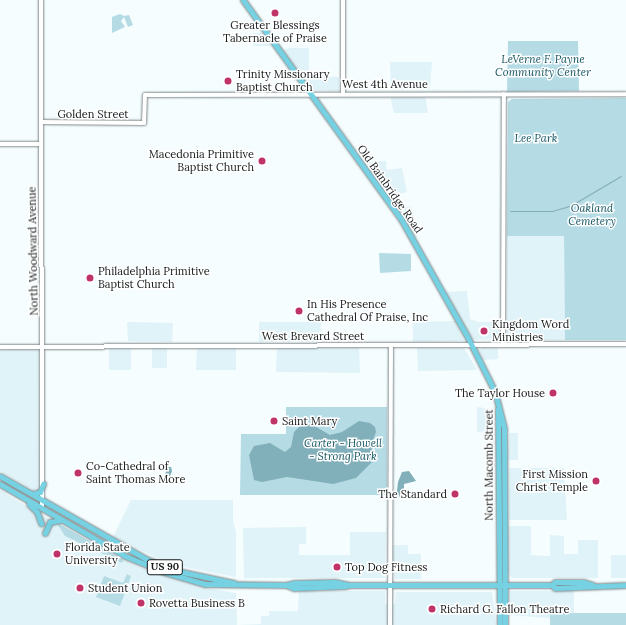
<!DOCTYPE html>
<html>
<head>
<meta charset="utf-8">
<style>
	body { margin:0 }
	#map { position:relative; width:626px; height:625px; overflow:hidden; background:#f5fdff; font-family:Lora,serif }
	div>[style] { position:absolute }
	[style*='--x'] { left:calc(var(--x)*1px); top:calc(var(--y)*1px); width:calc(var(--w)*1px); rotate:calc(var(--a)*1deg) }
	.built>* { inset:0; background:#e0f3f8 }
	.green>* { inset:0; background:#b5dbe5 }
	.water>* { inset:0; background:#81afba }
	.stream>* { height:1px; margin:-0.5px; padding:0 0.5px; transform-origin:0.5px; border-radius:0.5px; background:#81afba }
	.roads { filter:drop-shadow(0 0 1px #7e8688) drop-shadow(0 0 1px #7e8688) }
	.minor>* { height:4px; margin:-2px; padding:0 2px; transform-origin:2px; border-radius:2px; background:#fff }
	.major>* { height:5px; margin:-2.5px; padding:0 2.5px; transform-origin:2.5px; border-radius:2.5px; background:#76d2e2 }
	.dots>* { width:11px; height:11px; translate:-50% -50%; box-sizing:border-box; border:2px solid #fff; border-radius:50% }
	span { translate:-50% -50%; white-space:nowrap; text-align:center; line-height:1.15; -webkit-text-stroke:3px #fff; paint-order:stroke }
	.shield-label span { padding:1px 3px; background:#fff; border:1px solid; border-radius:3px; -webkit-text-stroke-width:0 }
	.shield-label { font-size:10px; color:#141819; font-weight:700 }
	.poi-label { font-size:11px; color:#141819 }
	.left { translate:0 -50%; text-align:left }
	.right { translate:-100% -50%; text-align:right }
	.park-label { font-size:11px; color:#145562; font-style:italic }
	.street-label { font-size:11px; color:#141819 }
</style>
</head>
<body>
<div id="map">
	<div class="built">
		<i style="clip-path:polygon(253px 33px,263px 33px,270px 46px,253px 46px)"></i>
		<i style="clip-path:polygon(289px 48px,309px 48px,309px 74px,299px 76px,282px 51px)"></i>
		<i style="clip-path:polygon(390px 62px,432px 62px,430px 89px,391px 89px)"></i>
		<i style="clip-path:polygon(306px 76px,339px 77px,339px 91px,310px 90px,301px 78px)"></i>
		<i style="clip-path:polygon(425px 96px,428px 113px,394px 113px,390px 96px)"></i>
		<i style="clip-path:polygon(386px 161px,387px 170px,402px 168px,407px 192px,388px 197px,363px 162px)"></i>
		<i style="clip-path:polygon(411px 206px,417px 236px,416px 238px,397px 209px)"></i>
		<i style="clip-path:polygon(507px 236px,564px 236px,565px 340px,507px 340px)"></i>
		<i style="clip-path:polygon(467px 291px,470px 319px,479px 322px,501px 322px,498px 339px,473px 340px,445px 292px)"></i>
		<i style="clip-path:polygon(455px 321px,464px 341px,413px 342px,413px 322px)"></i>
		<i style="clip-path:polygon(127px 322px,173px 323px,172px 342px,128px 341px)"></i>
		<i style="clip-path:polygon(259px 322px,321px 322px,320px 342px,259px 342px)"></i>
		<i style="clip-path:polygon(109px 347px,131px 347px,131px 370px,109px 370px)"></i>
		<i style="clip-path:polygon(152px 347px,167px 347px,167px 368px,152px 368px)"></i>
		<i style="clip-path:polygon(197px 347px,236px 348px,236px 370px,196px 370px)"></i>
		<i style="clip-path:polygon(359px 347px,360px 373px,276px 372px,277px 348px)"></i>
		<i style="clip-path:polygon(417px 347px,464px 348px,477px 370px,418px 371px)"></i>
		<i style="clip-path:polygon(482px 347px,498px 348px,498px 359px,483px 360px,479px 350px)"></i>
		<i style="clip-path:polygon(37px 349px,39px 351px,40px 485px,35px 491px,0 471px,0 350px)"></i>
		<i style="clip-path:polygon(477px 407px,493px 409px,494px 431px,477px 432px)"></i>
		<i style="clip-path:polygon(509px 433px,518px 433px,518px 460px,508px 460px)"></i>
		<i style="clip-path:polygon(509px 468px,564px 468px,567px 520px,509px 520px)"></i>
		<i style="clip-path:polygon(0 490px,32px 510px,139px 567px,211px 589px,236px 593px,237px 625px,261px 624px,261px 616px,269px 616px,269px 611px,298px 611px,299px 591px,385px 591px,385px 604px,395px 604px,396px 592px,492px 592px,496px 625px,0 625px)"></i>
		<i style="clip-path:polygon(131px 500px,233px 500px,233px 521px,236px 532px,236px 577px,170px 564px,113px 537px)"></i>
		<i style="clip-path:polygon(508px 526px,531px 526px,531px 555px,550px 556px,550px 535px,564px 536px,564px 554px,578px 554px,578px 540px,598px 540px,598px 578px,512px 578px,508px 573px)"></i>
		<i style="clip-path:polygon(306px 527px,306px 544px,299px 544px,299px 555px,350px 555px,350px 532px,386px 532px,385px 578px,244px 578px,243px 528px)"></i>
		<i style="clip-path:polygon(392px 545px,408px 545px,408px 554px,421px 554px,421px 579px,395px 579px,392px 566px)"></i>
		<i style="clip-path:polygon(611px 555px,626px 555px,626px 578px,611px 578px)"></i>
		<i style="clip-path:polygon(509px 591px,574px 591px,574px 613px,551px 613px,550px 618px,508px 615px)"></i>
	</div>
	<div class="green">
		<i style="clip-path:polygon(120px 14px,124px 16px,129px 15px,133px 25px,128px 27px,124px 17px,121px 21px,125px 27px,112px 33px,112px 17px)"></i>
		<i style="clip-path:polygon(508px 41px,578px 41px,579px 91px,507px 92px)"></i>
		<i style="clip-path:polygon(626px 98px,626px 340px,565px 340px,564px 236px,507px 236px,508px 102px,512px 99px)"></i>
		<i style="clip-path:polygon(379px 253px,411px 254px,411px 271px,380px 273px)"></i>
		<i style="clip-path:polygon(286px 407px,387px 407px,387px 495px,240px 495px,241px 434px,286px 434px)"></i>
		<i style="clip-path:polygon(56px 522px,123px 560px,122px 563px,65px 536px)"></i>
		<i style="clip-path:polygon(127px 574px,131px 576px,120px 606px,96px 597px,104px 576px,123px 583px)"></i>
		<i style="clip-path:polygon(550px 613px,626px 613px,626px 625px,550px 625px)"></i>
	</div>
	<div class="water">
		<i style="clip-path:polygon(359px 421px,370px 423px,375px 427px,376px 432px,371px 445px,374px 454px,372px 462px,356px 478px,333px 484px,287px 477px,262px 482px,254px 480px,249px 455px,254px 446px,270px 443px,285px 452px,291px 447px,294px 432px,302px 424px,311px 424px,330px 435px,342px 432px)"></i>
		<i style="clip-path:polygon(167px 467px,171px 467px,172px 471px,169px 479px,165px 475px)"></i>
		<i style="clip-path:polygon(409px 471px,416px 481px,404px 484px,404px 498px,400px 498px,397px 491px,398px 482px,402px 472px)"></i>
	</div>
	<div class="stream">
		<i style="--x:510;--y:211;--w:42;--a:0"></i>
		<i style="--x:552;--y:211;--w:19;--a:-16"></i>
		<i style="--x:570;--y:206;--w:59;--a:-30.5"></i>
	</div>
	<div class="roads">
		<div class="minor">
			<i style="--x:41;--y:0;--w:509;--a:89.89"></i>
			<i style="--x:343;--y:93;--w:93;--a:-90"></i>
			<i style="--x:41;--y:122;--w:103;--a:0.6"></i>
			<i style="--x:144;--y:123;--w:28;--a:-88"></i>
			<i style="--x:145;--y:95;--w:481;--a:-0.1"></i>
			<i style="--x:0;--y:144;--w:41;--a:0"></i>
			<i style="--x:503;--y:344;--w:250;--a:-89.8"></i>
			<i style="--x:0;--y:347;--w:626;--a:-0.27"></i>
			<i style="--x:390;--y:625;--w:280;--a:-89.8"></i>
		</div>
		<div class="major">
			<i style="--x:243;--y:0;--w:270;--a:54.2"></i>
			<i style="--x:401;--y:219;--w:134;--a:60.6"></i>
			<i style="--x:467;--y:336;--w:63;--a:63.4"></i>
			<i style="--x:495;--y:392;--w:38;--a:76"></i>
			<i style="--x:504;--y:429;--w:196;--a:89.7"></i>
			<i style="--x:498;--y:409;--w:216;--a:89.5"></i>
			<i style="--x:0;--y:476;--w:168;--a:29.6"></i>
			<i style="--x:146;--y:559;--w:38;--a:20"></i>
			<i style="--x:182;--y:572;--w:53;--a:11.9"></i>
			<i style="--x:0;--y:484;--w:144;--a:29.9"></i>
			<i style="--x:125;--y:556;--w:42;--a:22.3"></i>
			<i style="--x:164;--y:572;--w:43;--a:16.3"></i>
			<i style="--x:205;--y:584;--w:81;--a:0.7"></i>
			<i style="--x:286;--y:585;--w:8;--a:-14"></i>
			<i style="--x:294;--y:583;--w:41;--a:-1.4"></i>
			<i style="--x:335;--y:582;--w:14;--a:12"></i>
			<i style="--x:349;--y:585;--w:203;--a:0"></i>
			<i style="--x:552;--y:585;--w:4;--a:45"></i>
			<i style="--x:555;--y:588;--w:71;--a:-2.4"></i>
			<i style="--x:32;--y:494;--w:8;--a:-14"></i>
			<i style="--x:40;--y:492;--w:9;--a:-69"></i>
			<i style="--x:29;--y:504;--w:11;--a:45"></i>
			<i style="--x:37;--y:512;--w:12;--a:70"></i>
			<i style="--x:45;--y:533;--w:12;--a:-66"></i>
			<i style="--x:50;--y:522;--w:10;--a:-11"></i>
			<i style="--x:286;--y:585;--w:9;--a:21"></i>
			<i style="--x:294;--y:588;--w:52;--a:-2.2"></i>
			<i style="--x:552;--y:585;--w:4;--a:-45"></i>
			<i style="--x:555;--y:582;--w:28;--a:0"></i>
			<i style="--x:583;--y:582;--w:10;--a:17"></i>
		</div>
	</div>
	<div class="dots">
		<i style="left:275px;top:13px;background:#bf3368"></i>
		<i style="left:228px;top:81px;background:#bf3368"></i>
		<i style="left:262px;top:161px;background:#bf3368"></i>
		<i style="left:90px;top:278px;background:#bf3368"></i>
		<i style="left:299px;top:311px;background:#bf3368"></i>
		<i style="left:484px;top:331px;background:#bf3368"></i>
		<i style="left:553px;top:393px;background:#bf3368"></i>
		<i style="left:274px;top:421px;background:#bf3368"></i>
		<i style="left:78px;top:473px;background:#bf3368"></i>
		<i style="left:596px;top:481px;background:#bf3368"></i>
		<i style="left:455px;top:494px;background:#bf3368"></i>
		<i style="left:57px;top:554px;background:#bf3368"></i>
		<i style="left:337px;top:567px;background:#bf3368"></i>
		<i style="left:80px;top:588px;background:#bf3368"></i>
		<i style="left:141px;top:603px;background:#bf3368"></i>
		<i style="left:432px;top:609px;background:#bf3368"></i>
	</div>
	<div class="shield-label">
		<span style="left:165px;top:567px">US 90</span>
	</div>
	<div class="poi-label">
		<span style="left:275px;top:32px">Greater Blessings<br>Tabernacle of Praise</span>
		<span class="left" style="left:236px;top:81px">Trinity Missionary<br>Baptist Church</span>
		<span class="right" style="left:254px;top:161px">Macedonia Primitive<br>Baptist Church</span>
		<span class="left" style="left:98px;top:278px">Philadelphia Primitive<br>Baptist Church</span>
		<span class="left" style="left:307px;top:311px">In His Presence<br>Cathedral Of Praise, Inc</span>
		<span class="left" style="left:492px;top:331px">Kingdom Word<br>Ministries</span>
		<span class="right" style="left:545px;top:393px">The Taylor House</span>
		<span class="left" style="left:282px;top:421px">Saint Mary</span>
		<span class="left" style="left:86px;top:473px">Co-Cathedral of<br>Saint Thomas More</span>
		<span class="right" style="left:588px;top:481px">First Mission<br>Christ Temple</span>
		<span class="right" style="left:447px;top:494px">The Standard</span>
		<span class="left" style="left:65px;top:554px">Florida State<br>University</span>
		<span class="left" style="left:345px;top:567px">Top Dog Fitness</span>
		<span class="left" style="left:88px;top:588px">Student Union</span>
		<span class="left" style="left:149px;top:603px">Rovetta Business B</span>
		<span class="left" style="left:440px;top:609px">Richard G. Fallon Theatre</span>
	</div>
	<div class="park-label">
		<span style="left:543px;top:66px">LeVerne F. Payne<br>Community Center</span>
		<span style="left:536px;top:138px">Lee Park</span>
		<span style="left:592px;top:215px">Oakland<br>Cemetery</span>
		<span style="left:343px;top:450px">Carter - Howell<br>- Strong Park</span>
	</div>
	<div class="street-label">
		<span style="left:385px;top:84px">West 4th Avenue</span>
		<span style="left:93px;top:114px">Golden Street</span>
		<span style="left:390px;top:189px;rotate:55deg">Old Bainbridge Road</span>
		<span style="left:33px;top:251px;rotate:-91deg">North Woodward Avenue</span>
		<span style="left:313px;top:336px">West Brevard Street</span>
		<span style="left:489px;top:465px;rotate:-90deg">North Macomb Street</span>
	</div>
</div>
</body>
</html>
